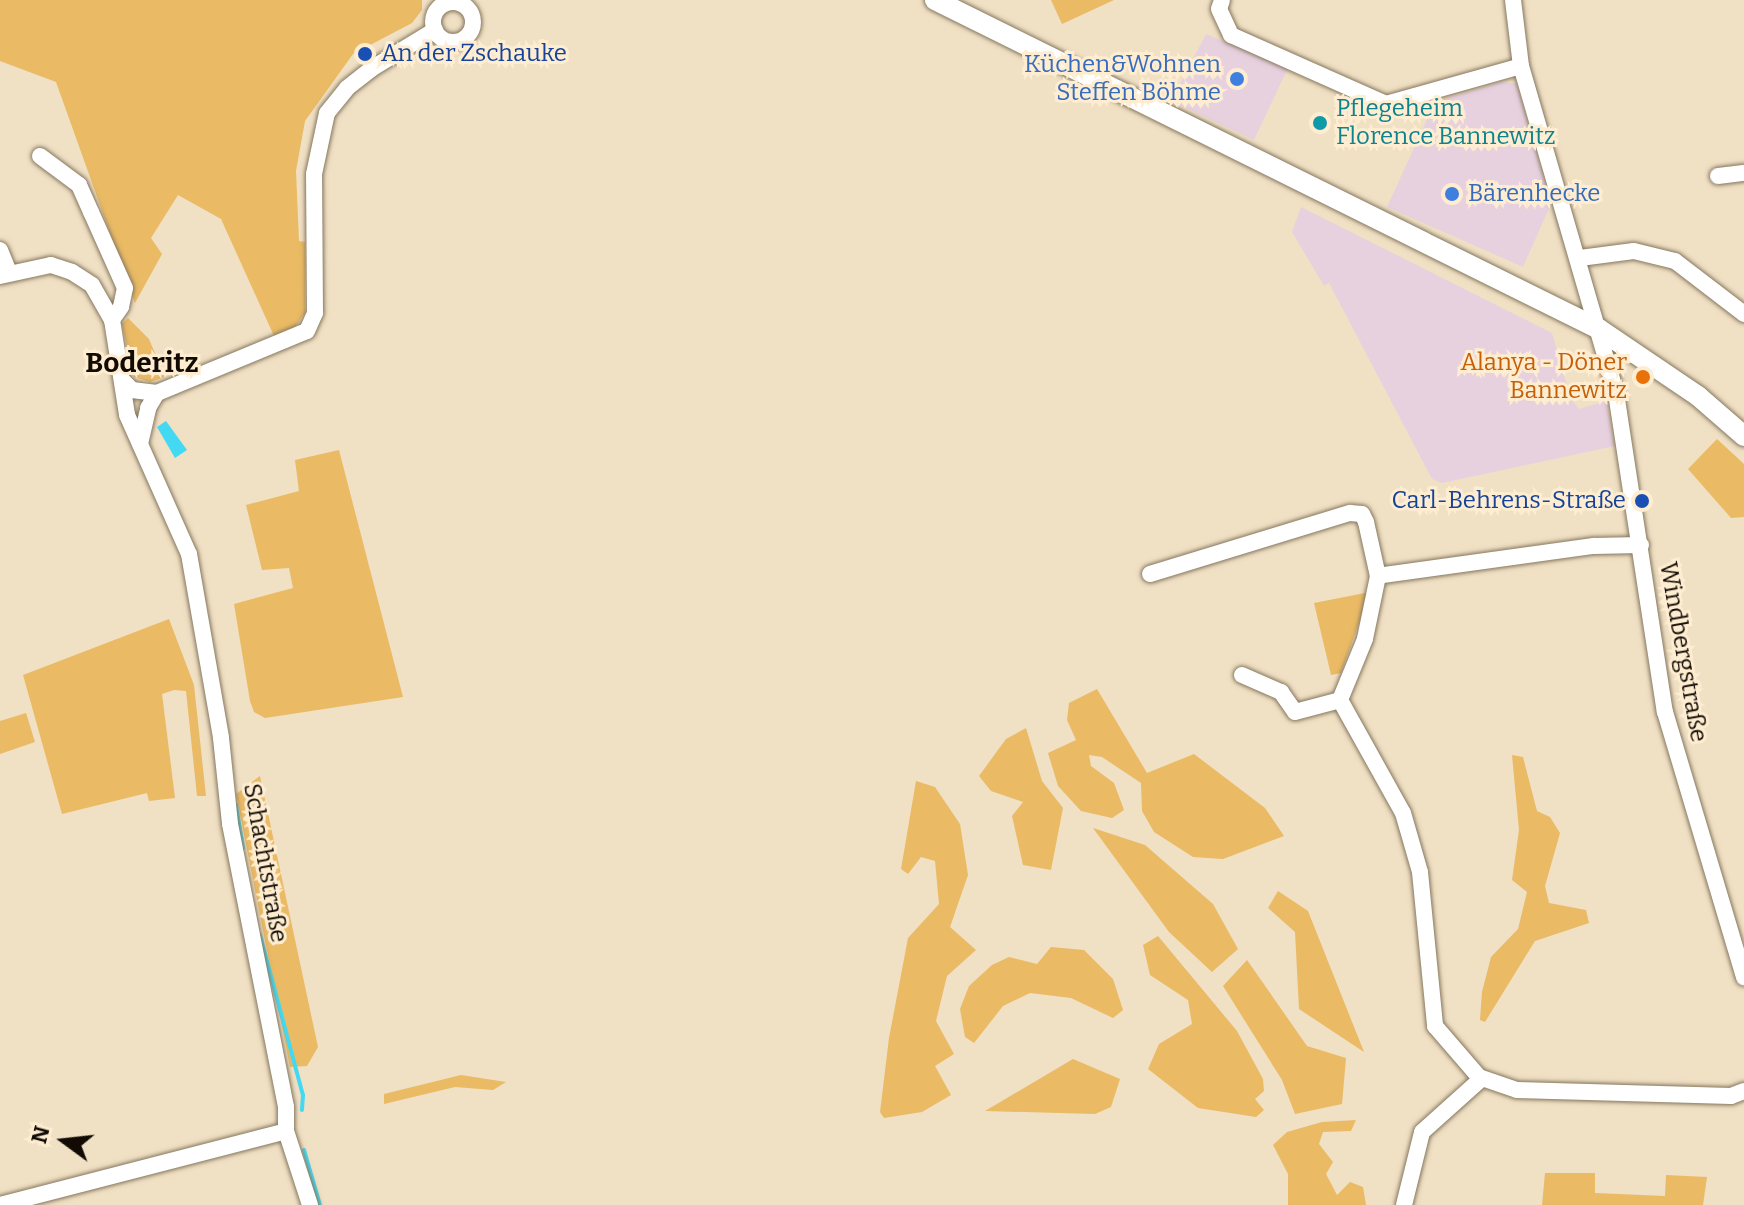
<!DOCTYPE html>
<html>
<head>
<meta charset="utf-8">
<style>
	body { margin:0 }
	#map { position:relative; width:1744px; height:1205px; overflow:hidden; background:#f0e0c4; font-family:Bitter,serif }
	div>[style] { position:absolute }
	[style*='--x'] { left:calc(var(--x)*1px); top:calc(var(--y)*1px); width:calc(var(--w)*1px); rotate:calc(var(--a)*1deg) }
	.commercial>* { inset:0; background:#e7d1df }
	.green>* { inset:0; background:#eaba65 }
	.water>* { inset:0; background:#44d9f2 }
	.stream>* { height:4px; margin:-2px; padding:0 2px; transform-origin:2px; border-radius:2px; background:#44d9f2 }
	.roads { filter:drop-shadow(0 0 2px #85775e) drop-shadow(0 0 2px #85775e) }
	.minor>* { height:16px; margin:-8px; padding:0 8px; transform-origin:8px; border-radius:8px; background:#fff }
	.minor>.ring { margin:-8px; padding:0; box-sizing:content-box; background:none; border:16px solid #fff; border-radius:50% }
	.major>* { height:20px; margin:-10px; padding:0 10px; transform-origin:10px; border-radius:10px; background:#fff }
	.dots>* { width:22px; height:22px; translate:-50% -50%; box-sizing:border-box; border:4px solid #feedd1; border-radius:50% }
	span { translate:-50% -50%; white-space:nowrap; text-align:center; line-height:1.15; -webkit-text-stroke:6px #feedd1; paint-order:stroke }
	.transit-label { font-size:24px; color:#164399 }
	.left { translate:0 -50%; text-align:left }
	.right { translate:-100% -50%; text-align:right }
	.shop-label { font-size:24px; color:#366cbe }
	.culture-label { font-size:24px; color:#0d838f }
	.food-label { font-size:24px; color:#c56008 }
	.street-label { font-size:24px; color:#110b04 }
	.quarter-label { font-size:28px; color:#110b04; font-weight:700 }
	.north { position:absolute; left:24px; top:1101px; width:80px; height:80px; -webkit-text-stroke:6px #feedd1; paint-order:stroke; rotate:285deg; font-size:22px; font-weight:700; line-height:32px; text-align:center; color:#110b04 }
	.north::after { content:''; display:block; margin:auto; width:28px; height:36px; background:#110b04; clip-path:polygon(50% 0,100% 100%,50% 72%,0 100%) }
</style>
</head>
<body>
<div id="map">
	<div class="commercial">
		<i style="clip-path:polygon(1206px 34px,1288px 68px,1254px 140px,1171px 101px)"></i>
		<i style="clip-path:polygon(1501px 82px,1517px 84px,1551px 204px,1523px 267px,1387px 207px,1435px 102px)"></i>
		<i style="clip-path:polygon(1301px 207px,1552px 333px,1571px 399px,1579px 409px,1606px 401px,1615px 446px,1442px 483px,1432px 479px,1329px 283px,1324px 286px,1292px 232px)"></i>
	</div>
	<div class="green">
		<i style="clip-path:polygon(0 0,422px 0,422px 10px,412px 23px,353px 54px,305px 121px,296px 171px,299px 241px,305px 242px,305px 313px,295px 327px,274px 336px,221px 219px,178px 195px,151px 238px,162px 254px,135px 303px,56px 82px,0 61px)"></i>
		<i style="clip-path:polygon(1051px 0,1114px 0,1062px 24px)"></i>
		<i style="clip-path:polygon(128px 318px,149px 339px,165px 377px,150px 382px,134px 377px,122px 324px)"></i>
		<i style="clip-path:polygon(1717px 439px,1744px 464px,1744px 517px,1731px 518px,1688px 469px)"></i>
		<i style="clip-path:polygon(339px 450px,403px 697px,265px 718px,254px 712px,250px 701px,234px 604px,293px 588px,289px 568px,262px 570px,246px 505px,299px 491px,295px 460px)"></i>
		<i style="clip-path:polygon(1370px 592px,1341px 673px,1331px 675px,1314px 603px)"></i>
		<i style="clip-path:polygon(169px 619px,194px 685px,206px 796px,197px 796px,186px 691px,174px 690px,162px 694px,175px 798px,149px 801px,147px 793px,62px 814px,23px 675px)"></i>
		<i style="clip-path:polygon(1097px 689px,1147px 773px,1194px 754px,1265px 808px,1284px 836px,1223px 859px,1193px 857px,1154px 832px,1142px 811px,1141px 783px,1102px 757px,1089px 755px,1091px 766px,1114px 783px,1124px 810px,1112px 818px,1081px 811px,1058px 786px,1048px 753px,1076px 740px,1067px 720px,1069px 703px)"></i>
		<i style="clip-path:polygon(26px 713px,35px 742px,0 754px,0 721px)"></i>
		<i style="clip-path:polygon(1026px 728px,1042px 781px,1063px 808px,1051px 870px,1023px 865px,1012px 816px,1023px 802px,991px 791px,979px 776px,1006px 739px)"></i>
		<i style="clip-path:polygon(1512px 755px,1523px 757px,1537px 811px,1550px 817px,1560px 833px,1545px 886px,1549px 903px,1586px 910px,1589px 923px,1535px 941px,1485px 1022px,1480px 1020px,1482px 992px,1491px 957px,1518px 929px,1527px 892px,1512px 880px,1519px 830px)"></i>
		<i style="clip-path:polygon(260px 776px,318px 1047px,307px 1066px,290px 1067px,236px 794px)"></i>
		<i style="clip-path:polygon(916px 781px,935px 787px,960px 824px,968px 875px,950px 927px,976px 950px,947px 976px,936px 1021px,954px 1054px,935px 1066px,951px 1095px,922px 1112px,884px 1118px,880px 1112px,889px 1038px,908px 938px,939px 904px,935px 861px,921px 857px,908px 874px,901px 869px)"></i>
		<i style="clip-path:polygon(1093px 828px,1145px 845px,1213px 904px,1238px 949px,1212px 972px,1169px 932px)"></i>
		<i style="clip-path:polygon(1278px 891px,1308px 911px,1364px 1052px,1299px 1009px,1295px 932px,1268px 908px)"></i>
		<i style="clip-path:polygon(1158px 936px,1237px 1031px,1263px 1079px,1264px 1091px,1255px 1099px,1264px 1110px,1256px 1117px,1198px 1108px,1148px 1069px,1159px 1044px,1192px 1024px,1188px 1000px,1150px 975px,1143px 945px)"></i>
		<i style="clip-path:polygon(1051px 947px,1084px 950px,1113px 979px,1123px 1010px,1113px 1018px,1071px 998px,1030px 993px,1003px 1006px,974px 1043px,965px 1037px,960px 1009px,969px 986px,992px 965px,1009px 957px,1037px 964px)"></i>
		<i style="clip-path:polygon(1247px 960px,1307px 1046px,1346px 1058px,1342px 1104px,1295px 1114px,1282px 1080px,1223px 986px)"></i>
		<i style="clip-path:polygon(1073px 1059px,1120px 1079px,1111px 1107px,1095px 1114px,985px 1111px)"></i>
		<i style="clip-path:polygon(461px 1075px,506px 1082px,493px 1090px,455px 1087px,384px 1104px,384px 1094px)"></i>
		<i style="clip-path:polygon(1356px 1120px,1351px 1131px,1323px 1132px,1319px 1144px,1333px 1162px,1326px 1174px,1337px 1195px,1350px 1182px,1363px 1187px,1366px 1205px,1288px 1205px,1288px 1174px,1273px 1145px,1287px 1132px,1322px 1122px)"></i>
		<i style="clip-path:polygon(1545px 1173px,1595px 1173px,1595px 1193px,1665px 1196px,1666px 1175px,1707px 1177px,1703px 1205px,1542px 1205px)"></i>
	</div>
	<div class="water">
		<i style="clip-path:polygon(166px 421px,187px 450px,175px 458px,157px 427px)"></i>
	</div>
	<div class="stream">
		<i style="--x:236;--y:805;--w:44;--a:80.8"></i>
		<i style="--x:260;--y:935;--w:166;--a:75"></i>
		<i style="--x:303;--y:1095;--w:15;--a:94"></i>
		<i style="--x:304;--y:1150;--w:57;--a:73.8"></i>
	</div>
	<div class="roads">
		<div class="minor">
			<i style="--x:1222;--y:0;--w:9;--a:108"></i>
			<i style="--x:1219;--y:9;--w:29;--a:65"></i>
			<i style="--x:1231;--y:35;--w:170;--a:24"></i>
			<i style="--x:1386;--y:104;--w:140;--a:-15.7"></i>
			<i style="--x:1513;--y:0;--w:66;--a:83.1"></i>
			<i style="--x:1521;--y:66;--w:341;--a:73.8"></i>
			<i style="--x:1616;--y:393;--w:323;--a:81.3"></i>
			<i style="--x:1665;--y:712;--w:277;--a:73.4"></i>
			<i class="ring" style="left:433px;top:2px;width:24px;height:24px"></i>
			<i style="--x:40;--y:156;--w:49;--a:36.6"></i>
			<i style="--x:79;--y:185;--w:30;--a:66"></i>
			<i style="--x:91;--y:212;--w:83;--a:65.9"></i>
			<i style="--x:125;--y:288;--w:19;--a:102"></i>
			<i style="--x:121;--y:307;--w:16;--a:125"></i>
			<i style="--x:1718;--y:176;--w:26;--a:-7"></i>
			<i style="--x:0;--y:250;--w:24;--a:68"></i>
			<i style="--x:1580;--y:258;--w:54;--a:-7.4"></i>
			<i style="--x:1634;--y:251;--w:42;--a:13.7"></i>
			<i style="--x:1675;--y:261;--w:87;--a:37.5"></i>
			<i style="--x:0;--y:276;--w:52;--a:-12.2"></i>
			<i style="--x:51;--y:265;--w:22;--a:18"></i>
			<i style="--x:72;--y:272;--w:24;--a:33"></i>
			<i style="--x:92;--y:285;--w:40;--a:60.3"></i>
			<i style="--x:112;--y:320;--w:96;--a:81"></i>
			<i style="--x:127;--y:415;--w:152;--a:66"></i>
			<i style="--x:189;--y:554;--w:187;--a:80.1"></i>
			<i style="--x:221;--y:738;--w:86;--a:84"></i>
			<i style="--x:230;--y:824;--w:288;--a:78.8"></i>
			<i style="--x:286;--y:1107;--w:24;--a:90"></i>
			<i style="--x:286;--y:1131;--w:78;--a:72"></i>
			<i style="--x:123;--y:381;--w:13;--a:45"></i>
			<i style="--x:132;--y:390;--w:25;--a:7"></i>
			<i style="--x:157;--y:393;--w:162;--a:-22.5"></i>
			<i style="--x:307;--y:331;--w:20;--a:-66"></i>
			<i style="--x:315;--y:313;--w:139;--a:-90.4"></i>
			<i style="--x:314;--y:174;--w:62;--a:-78"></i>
			<i style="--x:327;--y:113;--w:32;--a:-51"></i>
			<i style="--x:347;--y:88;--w:31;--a:-38"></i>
			<i style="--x:371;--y:69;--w:75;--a:-31.4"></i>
			<i style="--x:140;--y:444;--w:37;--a:-77"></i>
			<i style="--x:148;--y:408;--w:17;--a:-59"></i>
			<i style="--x:1641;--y:545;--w:48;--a:178.8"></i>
			<i style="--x:1593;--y:546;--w:217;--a:172.1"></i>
			<i style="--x:1378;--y:576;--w:64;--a:101.7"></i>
			<i style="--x:1365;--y:639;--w:66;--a:112.3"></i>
			<i style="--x:1340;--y:700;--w:129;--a:60.9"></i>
			<i style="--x:1403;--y:813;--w:61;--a:73.9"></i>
			<i style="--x:1420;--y:872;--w:155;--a:84.4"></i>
			<i style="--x:1435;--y:1026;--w:67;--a:49.2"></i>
			<i style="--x:1479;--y:1077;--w:40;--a:18.9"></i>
			<i style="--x:1517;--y:1090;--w:214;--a:1.6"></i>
			<i style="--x:1731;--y:1096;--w:14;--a:-21"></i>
			<i style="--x:1150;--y:574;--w:209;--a:-17"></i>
			<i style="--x:1350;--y:513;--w:12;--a:5"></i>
			<i style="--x:1362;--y:514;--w:9;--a:63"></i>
			<i style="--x:1366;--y:522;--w:55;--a:77.5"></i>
			<i style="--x:1242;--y:675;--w:43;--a:23.6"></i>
			<i style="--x:1281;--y:692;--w:24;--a:55"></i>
			<i style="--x:1295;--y:712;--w:47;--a:-14.9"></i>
			<i style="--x:0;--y:1205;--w:295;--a:-14.5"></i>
			<i style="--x:1404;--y:1205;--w:75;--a:-76.1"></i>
			<i style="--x:1422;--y:1132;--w:79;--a:-41.9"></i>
		</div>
		<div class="major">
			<i style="--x:935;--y:0;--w:741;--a:26.36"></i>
			<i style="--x:1599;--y:329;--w:120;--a:34.1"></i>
			<i style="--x:1698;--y:396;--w:61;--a:41"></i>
		</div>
	</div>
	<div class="dots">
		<i style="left:365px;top:54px;background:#1a4fb4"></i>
		<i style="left:1237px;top:79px;background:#3f7fe0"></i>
		<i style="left:1320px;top:123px;background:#0f9aa8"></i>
		<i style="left:1452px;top:194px;background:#3f7fe0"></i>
		<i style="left:1643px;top:377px;background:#e8710a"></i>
		<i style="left:1642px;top:501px;background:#1a4fb4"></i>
	</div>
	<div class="transit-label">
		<span class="left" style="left:381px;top:54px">An der Zschauke</span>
		<span class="right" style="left:1626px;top:501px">Carl-Behrens-Straße</span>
	</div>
	<div class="shop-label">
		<span class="right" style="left:1221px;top:79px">Küchen&amp;Wohnen<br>Steffen Böhme</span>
		<span class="left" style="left:1468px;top:194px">Bärenhecke</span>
	</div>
	<div class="culture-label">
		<span class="left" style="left:1336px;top:123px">Pflegeheim<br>Florence Bannewitz</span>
	</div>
	<div class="food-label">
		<span class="right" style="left:1627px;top:377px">Alanya - Döner<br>Bannewitz</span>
	</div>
	<div class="street-label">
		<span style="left:1683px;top:652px;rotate:80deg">Windbergstraße</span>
		<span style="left:265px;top:863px;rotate:80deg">Schachtstraße</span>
	</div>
	<div class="quarter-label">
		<span style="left:142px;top:363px">Boderitz</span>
	</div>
	<div class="north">N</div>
</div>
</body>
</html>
